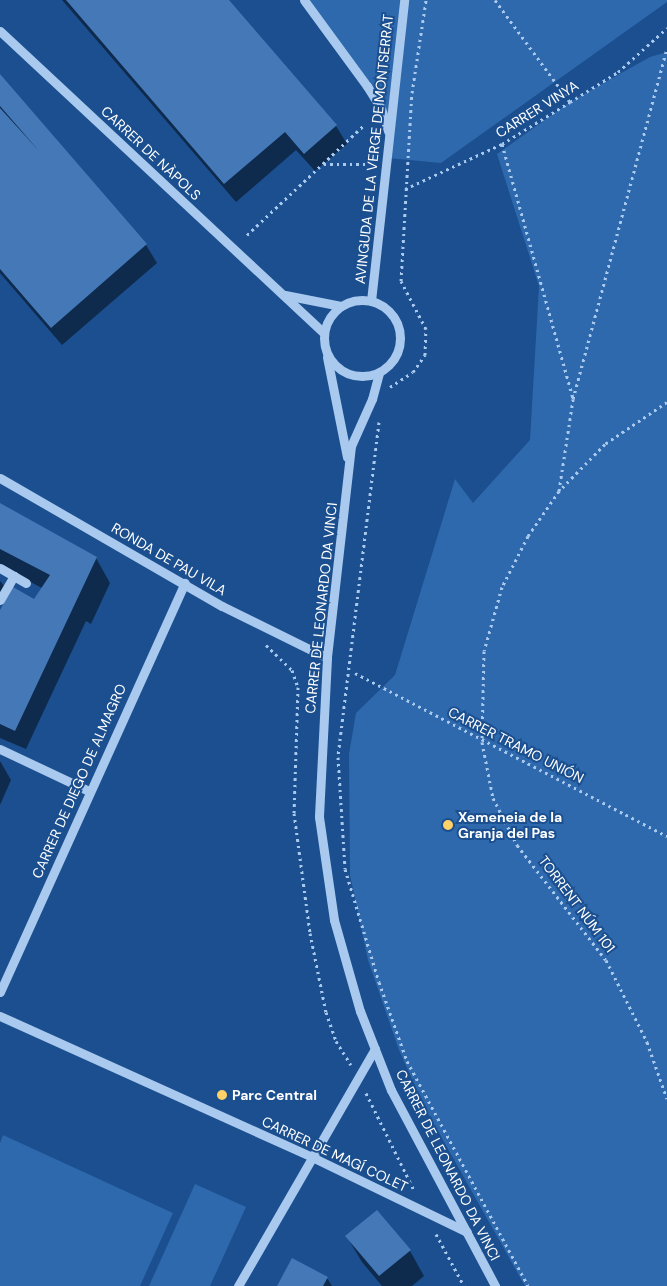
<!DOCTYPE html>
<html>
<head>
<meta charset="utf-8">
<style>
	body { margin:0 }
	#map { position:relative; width:667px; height:1286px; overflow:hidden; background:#1b4f8f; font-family:"DM Sans",sans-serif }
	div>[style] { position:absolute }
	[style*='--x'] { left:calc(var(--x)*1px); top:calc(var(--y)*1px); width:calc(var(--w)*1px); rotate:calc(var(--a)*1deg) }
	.green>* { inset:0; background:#2e69ad }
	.shadow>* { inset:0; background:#0007 }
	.building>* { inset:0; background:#4478b7 }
	.path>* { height:3px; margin-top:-1.5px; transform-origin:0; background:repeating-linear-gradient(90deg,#a9c9ee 0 2.5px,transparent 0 6.5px) }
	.minor>* { height:9px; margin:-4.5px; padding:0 4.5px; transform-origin:4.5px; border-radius:4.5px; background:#a9c9ee }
	.minor>.ring { margin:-4.5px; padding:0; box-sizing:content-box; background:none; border:9px solid #a9c9ee; border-radius:50% }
	.dots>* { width:14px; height:14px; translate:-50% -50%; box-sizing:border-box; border:2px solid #1b4f8f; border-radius:50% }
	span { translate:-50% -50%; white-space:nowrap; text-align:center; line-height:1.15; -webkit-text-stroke:4px #1b4f8f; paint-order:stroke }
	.street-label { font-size:14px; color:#fff }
	.poi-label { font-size:14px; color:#fff; font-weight:700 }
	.left { translate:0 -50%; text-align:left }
</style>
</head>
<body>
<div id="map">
	<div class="green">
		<i style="clip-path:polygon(304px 0,667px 0,667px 2px,441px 163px,388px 158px,381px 108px)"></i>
		<i style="clip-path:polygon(667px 52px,667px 1286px,525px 1286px,426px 1110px,399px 1050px,368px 960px,350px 875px,349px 754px,356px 713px,395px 675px,455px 479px,473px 503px,530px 440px,539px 286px,497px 154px,570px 102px,650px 57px)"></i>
		<i style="clip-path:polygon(3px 1135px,173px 1213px,140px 1286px,0 1286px,0 1143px)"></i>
		<i style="clip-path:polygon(195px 1184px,246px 1207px,210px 1286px,149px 1286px)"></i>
	</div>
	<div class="shadow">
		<i style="clip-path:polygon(62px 0,228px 0,336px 126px,347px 144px,315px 171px,296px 150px,236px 202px)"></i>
		<i style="clip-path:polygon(0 76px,146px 245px,157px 263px,62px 345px,0 273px)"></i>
		<i style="clip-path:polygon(0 505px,96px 558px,110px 583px,91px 624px,86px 621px,26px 749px,0 738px,0 612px,35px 600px,42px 588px,0 566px)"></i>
		<i style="clip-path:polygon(0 581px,4px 586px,0 592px)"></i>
		<i style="clip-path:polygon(0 761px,11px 780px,0 805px)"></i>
		<i style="clip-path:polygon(347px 1237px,410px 1251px,424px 1276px,412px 1286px,382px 1286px,362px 1262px)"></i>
		<i style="clip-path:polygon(327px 1278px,332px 1286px,278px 1286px)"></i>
	</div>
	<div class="building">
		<i style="clip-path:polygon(66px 0,229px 0,337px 125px,304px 154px,285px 132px,224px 184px)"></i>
		<i style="clip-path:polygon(0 74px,147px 244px,51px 328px,0 269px,0 108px,39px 151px,0 106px)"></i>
		<i style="clip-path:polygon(0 503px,97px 557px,15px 731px,0 724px,0 610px,13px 587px,34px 599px,50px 575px,0 549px)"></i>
		<i style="clip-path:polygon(377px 1210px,411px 1250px,379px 1276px,345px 1236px)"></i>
		<i style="clip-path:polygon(292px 1258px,328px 1277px,323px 1286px,277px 1286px)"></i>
	</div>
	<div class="path">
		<i style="--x:495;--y:0;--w:127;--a:53.7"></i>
		<i style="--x:502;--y:144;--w:265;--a:74.4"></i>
		<i style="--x:324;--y:164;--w:48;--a:0"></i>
		<i style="--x:405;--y:189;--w:107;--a:-24.9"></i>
		<i style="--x:502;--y:144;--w:80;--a:-31.7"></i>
		<i style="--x:570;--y:102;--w:57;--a:-32"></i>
		<i style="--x:618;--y:72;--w:66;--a:-41.9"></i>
		<i style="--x:247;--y:235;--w:159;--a:-43.2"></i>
		<i style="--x:390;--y:387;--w:27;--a:-33"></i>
		<i style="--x:413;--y:372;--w:21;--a:-55"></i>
		<i style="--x:425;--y:355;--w:26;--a:-88"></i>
		<i style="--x:426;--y:329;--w:54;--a:-117.5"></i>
		<i style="--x:401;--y:281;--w:188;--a:-86.7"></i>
		<i style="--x:412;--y:93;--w:94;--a:-81.4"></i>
		<i style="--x:667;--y:402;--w:75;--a:145.9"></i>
		<i style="--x:605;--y:444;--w:66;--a:134.4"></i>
		<i style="--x:559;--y:491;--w:55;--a:124.6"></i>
		<i style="--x:528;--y:536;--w:57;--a:117"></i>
		<i style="--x:502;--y:587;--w:66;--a:105.7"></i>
		<i style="--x:484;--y:651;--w:91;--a:91.3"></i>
		<i style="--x:482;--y:742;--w:57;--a:78.9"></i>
		<i style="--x:493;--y:798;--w:53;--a:62.9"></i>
		<i style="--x:517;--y:845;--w:145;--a:52.3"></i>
		<i style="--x:606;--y:960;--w:92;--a:63.4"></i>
		<i style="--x:647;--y:1042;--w:60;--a:70.7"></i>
		<i style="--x:379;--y:422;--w:337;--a:97"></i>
		<i style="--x:338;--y:757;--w:112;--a:86.4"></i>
		<i style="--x:345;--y:869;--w:118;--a:73.3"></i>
		<i style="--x:379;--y:982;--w:84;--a:70.5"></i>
		<i style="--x:407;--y:1061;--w:255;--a:61.7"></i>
		<i style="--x:559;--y:491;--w:93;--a:-81.3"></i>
		<i style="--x:573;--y:399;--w:362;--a:-75"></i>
		<i style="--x:266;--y:645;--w:36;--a:44"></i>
		<i style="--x:292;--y:670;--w:18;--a:71"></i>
		<i style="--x:298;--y:687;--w:126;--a:91.8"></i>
		<i style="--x:294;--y:813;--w:121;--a:82.4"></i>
		<i style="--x:310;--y:933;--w:81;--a:78.6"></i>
		<i style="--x:326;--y:1012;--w:31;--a:71"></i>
		<i style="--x:336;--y:1041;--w:28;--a:58"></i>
		<i style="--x:355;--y:673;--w:352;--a:27.6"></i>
		<i style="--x:366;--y:1093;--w:108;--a:63.7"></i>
		<i style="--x:436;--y:1234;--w:59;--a:61.7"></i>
	</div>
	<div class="minor">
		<i style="--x:304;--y:0;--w:107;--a:53.8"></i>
		<i style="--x:367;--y:86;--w:26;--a:58"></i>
		<i style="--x:381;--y:108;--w:24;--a:73"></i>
		<i style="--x:0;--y:31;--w:443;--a:43"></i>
		<i style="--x:285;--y:295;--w:57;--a:11.1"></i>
		<i class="ring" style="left:324px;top:300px;width:67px;height:67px"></i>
		<i style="--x:371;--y:301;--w:303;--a:-83.7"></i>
		<i style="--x:327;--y:357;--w:102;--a:78.7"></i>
		<i style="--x:379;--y:373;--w:27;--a:105"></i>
		<i style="--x:372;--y:399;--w:51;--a:114.1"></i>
		<i style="--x:351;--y:446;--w:213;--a:96.5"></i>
		<i style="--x:327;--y:658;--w:159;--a:92.9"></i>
		<i style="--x:319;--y:817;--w:104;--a:81.7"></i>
		<i style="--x:334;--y:920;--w:95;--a:74.1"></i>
		<i style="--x:360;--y:1011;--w:85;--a:68.6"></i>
		<i style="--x:391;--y:1090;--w:222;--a:62"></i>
		<i style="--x:0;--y:478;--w:256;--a:30"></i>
		<i style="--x:222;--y:606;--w:117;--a:26.3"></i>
		<i style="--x:0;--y:568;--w:30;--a:30"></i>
		<i style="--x:0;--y:600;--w:28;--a:-60"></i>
		<i style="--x:0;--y:749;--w:98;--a:25.3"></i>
		<i style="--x:0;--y:992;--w:449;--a:-65.7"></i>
		<i style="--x:0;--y:1016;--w:342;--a:24.3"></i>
		<i style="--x:312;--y:1157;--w:172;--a:25.8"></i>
		<i style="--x:238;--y:1286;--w:274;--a:-60"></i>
	</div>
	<div class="dots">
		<i style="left:448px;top:825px;background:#ffd166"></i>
		<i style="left:222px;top:1095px;background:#ffd166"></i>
	</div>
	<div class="street-label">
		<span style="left:537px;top:109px;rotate:-32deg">CARRER VINYA</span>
		<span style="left:374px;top:149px;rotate:-84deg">AVINGUDA DE LA VERGE DE MONTSERRAT</span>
		<span style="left:151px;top:153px;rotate:43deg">CARRER DE NÀPOLS</span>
		<span style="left:169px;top:559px;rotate:30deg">RONDA DE PAU VILA</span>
		<span style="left:321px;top:608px;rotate:-84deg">CARRER DE LEONARDO DA VINCI</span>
		<span style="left:516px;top:745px;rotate:27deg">CARRER TRAMO UNIÓN</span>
		<span style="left:79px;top:781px;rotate:-66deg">CARRER DE DIEGO DE ALMAGRO</span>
		<span style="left:577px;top:904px;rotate:53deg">TORRENT NÚM 101</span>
		<span style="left:335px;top:1154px;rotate:25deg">CARRER DE MAGÍ COLET</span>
		<span style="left:448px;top:1165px;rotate:63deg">CARRER DE LEONARDO DA VINCI</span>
	</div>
	<div class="poi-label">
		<span class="left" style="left:458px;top:825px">Xemeneia de la<br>Granja del Pas</span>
		<span class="left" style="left:232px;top:1095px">Parc Central</span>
	</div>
</div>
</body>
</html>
